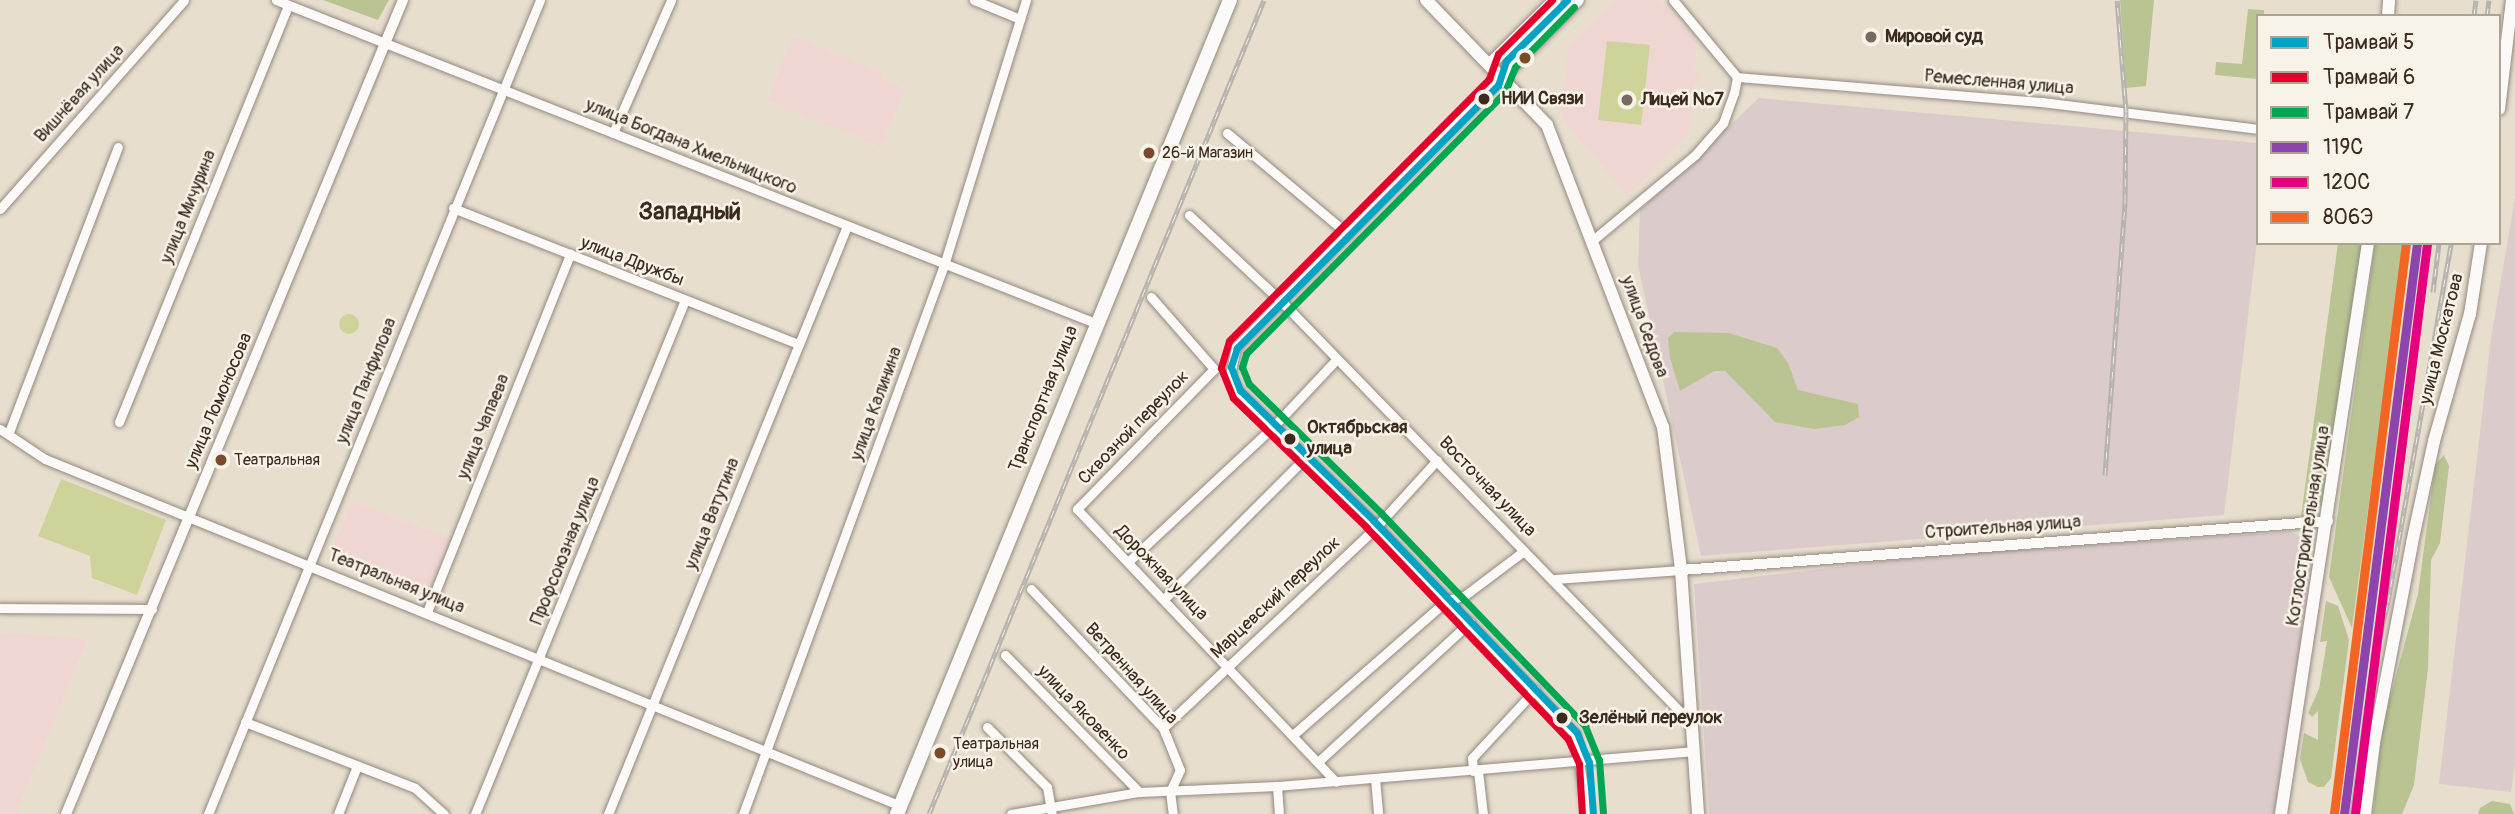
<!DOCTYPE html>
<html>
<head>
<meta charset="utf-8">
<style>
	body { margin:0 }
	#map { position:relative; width:2515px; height:814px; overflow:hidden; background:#e8dece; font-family:Pangolin,sans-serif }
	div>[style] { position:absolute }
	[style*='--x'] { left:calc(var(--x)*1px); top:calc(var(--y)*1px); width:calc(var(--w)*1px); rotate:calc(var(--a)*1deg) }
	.built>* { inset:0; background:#f0d6d2 }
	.industrial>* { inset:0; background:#dbcccb }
	.green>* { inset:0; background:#ced499 }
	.round { border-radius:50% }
	.forest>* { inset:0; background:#b9c492 }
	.roads { filter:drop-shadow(0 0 2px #928a80) drop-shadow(0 0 2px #928a80) }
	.minor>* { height:9px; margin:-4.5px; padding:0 4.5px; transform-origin:4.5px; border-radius:4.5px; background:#fcfaf8 }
	.tertiary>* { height:10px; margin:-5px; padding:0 5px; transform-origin:5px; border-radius:5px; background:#fcfaf8 }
	.secondary>* { height:12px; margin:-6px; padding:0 6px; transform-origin:6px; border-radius:6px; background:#fcfaf8 }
	.primary>* { height:14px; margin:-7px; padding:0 7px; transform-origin:7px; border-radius:7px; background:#fcfaf8 }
	.rail>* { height:5px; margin-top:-2.5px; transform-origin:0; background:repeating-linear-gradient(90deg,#f7f3e8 0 8px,#b6b3af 0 16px); box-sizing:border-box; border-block:2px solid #b6b3af }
	.rail-1>* { height:9px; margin:-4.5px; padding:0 4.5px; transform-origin:4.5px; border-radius:4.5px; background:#8e44ad }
	.rail-2>* { height:9px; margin:-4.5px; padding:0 4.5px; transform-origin:4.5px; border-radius:4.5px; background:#e5007d }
	.rail-3>* { height:9px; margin:-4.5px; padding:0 4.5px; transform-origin:4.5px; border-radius:4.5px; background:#f26522 }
	.tram-1>* { height:7px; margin:-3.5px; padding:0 3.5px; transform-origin:3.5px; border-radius:3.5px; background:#03a3c5 }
	.tram-2>* { height:7px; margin:-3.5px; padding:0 3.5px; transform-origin:3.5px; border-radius:3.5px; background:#e4002b }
	.tram-3>* { height:7px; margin:-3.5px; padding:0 3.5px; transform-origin:3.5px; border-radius:3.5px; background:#00a651 }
	.dots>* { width:19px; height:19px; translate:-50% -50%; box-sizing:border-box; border:4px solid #f7f3e8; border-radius:50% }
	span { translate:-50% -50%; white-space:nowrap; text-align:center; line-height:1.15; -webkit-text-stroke:5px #f7f3e8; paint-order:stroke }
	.bus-label { font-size:16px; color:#3b2a1e }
	.left { translate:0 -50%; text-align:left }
	.poi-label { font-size:18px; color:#3b2a1e; font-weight:700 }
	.street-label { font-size:18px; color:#3b2a1e }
	.stop-label { font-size:18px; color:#3b2a1e; font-weight:700 }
	.district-label { font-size:24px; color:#3b2a1e; font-weight:700 }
	.legend { position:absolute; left:2256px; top:14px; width:245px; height:231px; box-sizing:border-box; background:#f7f3e8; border:2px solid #aca397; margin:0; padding:9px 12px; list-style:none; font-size:21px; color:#3b2a1e }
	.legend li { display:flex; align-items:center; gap:14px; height:35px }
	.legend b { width:35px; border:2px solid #aca397 }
</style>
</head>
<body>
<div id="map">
	<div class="built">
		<i style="clip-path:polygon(1614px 0,1658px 0,1697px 39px,1695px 71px,1701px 71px,1699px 82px,1694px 83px,1688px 134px,1627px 195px,1561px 118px,1568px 47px)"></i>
		<i style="clip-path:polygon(793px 36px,884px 73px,882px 80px,905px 89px,881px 147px,767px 101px)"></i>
		<i style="clip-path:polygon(362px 504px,451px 539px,429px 595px,330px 555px,351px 505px)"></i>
		<i style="clip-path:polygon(0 633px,88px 638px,16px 814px,0 814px)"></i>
	</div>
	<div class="industrial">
		<i style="clip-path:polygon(1759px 98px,2258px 143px,2258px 233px,2224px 515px,1701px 556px,1638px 265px,1640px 210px)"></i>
		<i style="clip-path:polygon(2515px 198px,2515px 764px,2511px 792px,2439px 784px,2491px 338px)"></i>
		<i style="clip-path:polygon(2289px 532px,2298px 535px,2314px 566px,2276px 814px,1709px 814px,1694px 584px,1937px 555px)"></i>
	</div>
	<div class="green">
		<i style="clip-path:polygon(1607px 41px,1650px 45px,1641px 125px,1598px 120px)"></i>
		<i class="round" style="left:339px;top:314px;width:20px;height:20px"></i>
		<i style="clip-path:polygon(61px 479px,166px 520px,137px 595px,92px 578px,90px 556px,38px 536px)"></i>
	</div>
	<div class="forest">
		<i style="clip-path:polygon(323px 0,389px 0,378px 20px)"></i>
		<i style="clip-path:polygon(2120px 0,2154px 0,2146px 86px,2126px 88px)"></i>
		<i style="clip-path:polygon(2248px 9px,2264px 10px,2264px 16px,2258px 16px,2257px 79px,2215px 75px,2216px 62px,2242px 64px)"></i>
		<i style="clip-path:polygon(2338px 243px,2362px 243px,2326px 501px,2312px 515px,2301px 517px)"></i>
		<i style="clip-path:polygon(2375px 243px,2404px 243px,2352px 628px,2329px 577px)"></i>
		<i style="clip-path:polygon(1674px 332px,1729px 333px,1777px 348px,1788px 363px,1798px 390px,1858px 404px,1859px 417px,1845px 425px,1814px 429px,1775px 422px,1725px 371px,1714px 371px,1680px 391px,1670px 358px,1668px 338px)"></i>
		<i style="clip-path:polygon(2444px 455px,2449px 466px,2440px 543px,2431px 560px,2428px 668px,2414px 785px,2402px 814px,2373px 814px,2383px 724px,2418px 594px,2435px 465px)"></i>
		<i style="clip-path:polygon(2326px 601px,2338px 606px,2349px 640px,2331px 778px,2324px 787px,2318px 787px,2308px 782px,2300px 759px,2304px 733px,2318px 740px,2318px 711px,2312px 717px,2308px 713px,2319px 689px,2327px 641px,2320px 642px)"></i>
		<i style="clip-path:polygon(2492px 801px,2510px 804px,2514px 814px,2478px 814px,2480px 808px)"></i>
	</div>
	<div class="roads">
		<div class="minor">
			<i style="--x:276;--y:0;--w:880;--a:21.52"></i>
			<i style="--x:974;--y:0;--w:50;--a:22.4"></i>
			<i style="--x:1502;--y:77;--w:379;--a:134.6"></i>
			<i style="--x:1236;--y:347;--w:29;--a:102"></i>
			<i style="--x:1230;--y:375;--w:18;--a:63"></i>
			<i style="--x:1238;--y:391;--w:187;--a:44.1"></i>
			<i style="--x:1372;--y:521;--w:294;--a:46.4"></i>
			<i style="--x:1575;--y:734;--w:81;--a:81.5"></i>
			<i style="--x:1737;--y:77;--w:306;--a:4.7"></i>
			<i style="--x:2042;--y:102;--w:218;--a:7.1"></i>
			<i style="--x:613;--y:133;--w:145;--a:-66.4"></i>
			<i style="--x:1227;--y:133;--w:158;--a:39.9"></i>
			<i style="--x:453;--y:208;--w:372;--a:21.5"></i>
			<i style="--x:0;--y:209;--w:278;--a:-48.6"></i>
			<i style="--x:1189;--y:215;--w:126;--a:43.1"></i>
			<i style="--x:1281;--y:301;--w:590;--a:45.82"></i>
			<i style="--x:1593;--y:240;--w:133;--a:-39.8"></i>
			<i style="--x:1695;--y:155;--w:43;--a:-48.8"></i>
			<i style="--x:1723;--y:123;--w:32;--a:-70"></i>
			<i style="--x:1734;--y:93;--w:16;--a:-79"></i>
			<i style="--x:1737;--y:77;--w:100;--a:-129.7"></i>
			<i style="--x:1151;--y:297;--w:96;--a:48.8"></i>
			<i style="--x:1214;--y:369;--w:196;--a:134.4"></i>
			<i style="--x:1077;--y:509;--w:376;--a:46.5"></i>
			<i style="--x:119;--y:422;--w:450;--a:-67.9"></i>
			<i style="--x:0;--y:429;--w:54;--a:33.7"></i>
			<i style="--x:45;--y:459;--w:924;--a:22.07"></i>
			<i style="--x:9;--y:432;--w:305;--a:-69.1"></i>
			<i style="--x:1128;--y:562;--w:198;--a:-43"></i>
			<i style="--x:1273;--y:427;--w:92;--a:-46.8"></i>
			<i style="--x:1555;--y:579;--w:126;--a:-4.1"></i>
			<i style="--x:1031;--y:589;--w:192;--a:46.5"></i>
			<i style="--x:1163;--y:728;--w:45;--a:68"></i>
			<i style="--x:1180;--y:770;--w:23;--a:115"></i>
			<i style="--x:1170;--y:791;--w:23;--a:83"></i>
			<i style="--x:1164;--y:599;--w:202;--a:-45"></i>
			<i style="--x:0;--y:608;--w:152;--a:0.4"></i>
			<i style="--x:427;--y:612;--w:386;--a:-68.2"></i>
			<i style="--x:1005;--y:655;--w:192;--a:45.6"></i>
			<i style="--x:245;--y:722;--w:182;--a:21.2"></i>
			<i style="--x:415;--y:788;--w:39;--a:42"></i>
			<i style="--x:987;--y:727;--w:85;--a:45"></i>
			<i style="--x:1047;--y:787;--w:27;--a:80"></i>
			<i style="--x:1163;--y:728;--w:294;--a:-43.3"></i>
			<i style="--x:1377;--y:526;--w:89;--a:-47.7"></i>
			<i style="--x:1294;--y:734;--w:203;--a:-41.2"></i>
			<i style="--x:1447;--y:600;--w:17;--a:-13"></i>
			<i style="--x:1464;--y:596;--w:75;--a:-36.9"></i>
			<i style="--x:1320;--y:760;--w:204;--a:-42.6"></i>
			<i style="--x:1473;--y:771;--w:13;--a:-94"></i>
			<i style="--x:1472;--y:758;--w:93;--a:-47.2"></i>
			<i style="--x:1478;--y:771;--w:43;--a:83.4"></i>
			<i style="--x:1375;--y:778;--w:36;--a:85"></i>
			<i style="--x:1277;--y:786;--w:28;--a:86"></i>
			<i style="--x:208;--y:814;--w:879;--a:-67.81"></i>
			<i style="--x:338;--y:814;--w:52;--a:-68.4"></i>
			<i style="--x:475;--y:814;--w:555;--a:-67.78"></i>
			<i style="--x:608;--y:814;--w:635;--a:-67.88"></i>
			<i style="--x:743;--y:814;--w:585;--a:-69.89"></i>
			<i style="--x:944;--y:265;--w:277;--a:-72.8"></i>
			<i style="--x:1011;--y:814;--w:130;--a:-9.8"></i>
			<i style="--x:1139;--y:792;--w:138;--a:-2.5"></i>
			<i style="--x:1277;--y:786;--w:418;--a:-4.8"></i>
		</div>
		<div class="tertiary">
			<i style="--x:1681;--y:570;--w:649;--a:-4.33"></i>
			<i style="--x:66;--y:814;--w:881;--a:-67.51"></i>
		</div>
		<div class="secondary">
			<i style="--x:1426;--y:0;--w:174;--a:45.9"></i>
			<i style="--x:1547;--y:125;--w:324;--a:69"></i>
			<i style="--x:1663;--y:427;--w:144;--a:82.8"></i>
			<i style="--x:1681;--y:570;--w:245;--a:86"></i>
			<i style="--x:2388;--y:16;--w:16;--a:-86"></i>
			<i style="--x:1490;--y:64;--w:91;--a:-44.6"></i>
			<i style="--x:1502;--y:77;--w:108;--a:-45.4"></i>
			<i style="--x:2499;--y:109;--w:110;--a:-83.2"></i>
			<i style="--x:2281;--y:814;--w:578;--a:-81.34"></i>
			<i style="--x:2365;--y:814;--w:72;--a:-82.8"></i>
			<i style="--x:2374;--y:743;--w:204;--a:-79.2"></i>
			<i style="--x:2412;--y:543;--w:104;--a:-77.8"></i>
			<i style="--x:2434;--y:441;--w:132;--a:-74.2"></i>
			<i style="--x:2470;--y:314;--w:72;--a:-81.2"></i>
		</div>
		<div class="primary">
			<i style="--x:897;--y:814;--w:879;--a:-67.75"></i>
		</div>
	</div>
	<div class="rail">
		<i style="--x:2474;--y:16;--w:16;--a:-83"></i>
		<i style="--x:2487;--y:16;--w:16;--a:-83"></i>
		<i style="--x:2433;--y:292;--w:49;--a:-83"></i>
		<i style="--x:2105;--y:475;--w:274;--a:-85.8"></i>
		<i style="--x:2125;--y:202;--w:91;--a:-89.4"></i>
		<i style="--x:2126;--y:111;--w:111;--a:-94.6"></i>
		<i style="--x:929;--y:814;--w:880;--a:-67.63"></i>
		<i style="--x:2352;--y:814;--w:140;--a:-82.2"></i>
		<i style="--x:2371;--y:675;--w:75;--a:-76.9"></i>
		<i style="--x:2388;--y:602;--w:364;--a:-80"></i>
	</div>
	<div class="rail-1">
		<i style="--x:2344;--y:814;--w:576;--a:-82.71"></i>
	</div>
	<div class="rail-2">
		<i style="--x:2355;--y:814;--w:575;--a:-82.8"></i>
	</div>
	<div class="rail-3">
		<i style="--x:2334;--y:813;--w:575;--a:-82.8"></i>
	</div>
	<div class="tram-1">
		<i style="--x:1567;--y:0;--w:86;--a:135"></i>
		<i style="--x:1506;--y:61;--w:25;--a:108"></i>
		<i style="--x:1498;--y:85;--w:371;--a:134.8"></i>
		<i style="--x:1237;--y:348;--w:20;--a:108"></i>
		<i style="--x:1231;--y:367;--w:25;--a:69"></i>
		<i style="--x:1240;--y:390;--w:186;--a:44.3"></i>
		<i style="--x:1373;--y:520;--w:295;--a:46.2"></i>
		<i style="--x:1577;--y:733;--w:31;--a:68"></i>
		<i style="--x:1589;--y:762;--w:52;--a:85.6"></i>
	</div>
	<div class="tram-2">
		<i style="--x:1552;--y:0;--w:76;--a:135"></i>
		<i style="--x:1498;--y:54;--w:27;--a:110"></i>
		<i style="--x:1489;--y:79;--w:369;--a:134.8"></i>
		<i style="--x:1229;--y:341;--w:28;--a:107"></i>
		<i style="--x:1221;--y:368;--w:32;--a:68"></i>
		<i style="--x:1233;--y:398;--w:185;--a:44.1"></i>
		<i style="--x:1366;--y:527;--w:293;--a:46.4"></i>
		<i style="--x:1568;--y:739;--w:27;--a:66"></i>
		<i style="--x:1579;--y:764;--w:50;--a:86.6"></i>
	</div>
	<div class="tram-3">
		<i style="--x:1574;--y:7;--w:84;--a:134.5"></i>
		<i style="--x:1515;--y:67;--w:27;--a:112"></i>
		<i style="--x:1505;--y:92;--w:368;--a:134.7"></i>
		<i style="--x:1246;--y:354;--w:14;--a:107"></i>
		<i style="--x:1242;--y:367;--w:18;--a:68"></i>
		<i style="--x:1249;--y:384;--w:185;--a:44.3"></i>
		<i style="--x:1381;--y:513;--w:295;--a:46.2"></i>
		<i style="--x:1585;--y:726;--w:37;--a:68"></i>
		<i style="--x:1599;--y:760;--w:53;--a:85.7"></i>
	</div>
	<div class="dots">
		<i style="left:1871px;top:37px;background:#78695c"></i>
		<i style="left:1525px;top:58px;background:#7a4b2a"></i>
		<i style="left:1484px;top:99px;background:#3b2a1e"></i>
		<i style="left:1627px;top:100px;background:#78695c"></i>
		<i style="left:1149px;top:153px;background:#7a4b2a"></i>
		<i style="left:1290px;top:439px;background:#3b2a1e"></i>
		<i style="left:221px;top:460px;background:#7a4b2a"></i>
		<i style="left:1562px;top:718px;background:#3b2a1e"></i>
		<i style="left:940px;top:753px;background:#7a4b2a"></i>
	</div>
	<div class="bus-label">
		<span class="left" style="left:1162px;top:153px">26-й Магазин</span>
		<span class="left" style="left:234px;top:460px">Театральная</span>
		<span class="left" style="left:953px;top:753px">Театральная<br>улица</span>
	</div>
	<div class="poi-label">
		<span class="left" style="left:1885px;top:37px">Мировой суд</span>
		<span class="left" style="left:1641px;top:100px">Лицей №7</span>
	</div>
	<div class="street-label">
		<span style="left:1999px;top:83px;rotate:5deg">Ремесленная улица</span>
		<span style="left:80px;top:94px;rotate:-48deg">Вишнёвая улица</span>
		<span style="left:691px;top:147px;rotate:22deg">улица Богдана Хмельницкого</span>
		<span style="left:189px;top:207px;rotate:-68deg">улица Мичурина</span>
		<span style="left:632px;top:262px;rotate:21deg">улица Дружбы</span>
		<span style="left:1644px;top:327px;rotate:70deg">улица Седова</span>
		<span style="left:2442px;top:339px;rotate:-76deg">улица Москатова</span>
		<span style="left:367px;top:381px;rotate:-68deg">улица Панфилова</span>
		<span style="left:1044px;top:399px;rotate:-68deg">Транспортная улица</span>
		<span style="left:219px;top:401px;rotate:-67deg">улица Ломоносова</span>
		<span style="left:877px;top:404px;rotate:-70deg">улица Калинина</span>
		<span style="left:484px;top:427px;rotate:-68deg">улица Чапаева</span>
		<span style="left:1134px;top:428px;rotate:-46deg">Сквозной переулок</span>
		<span style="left:1487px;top:487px;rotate:46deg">Восточная улица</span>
		<span style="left:713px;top:514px;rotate:-68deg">улица Ватутина</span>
		<span style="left:2309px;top:526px;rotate:-81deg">Котлостроительная улица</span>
		<span style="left:2003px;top:528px;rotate:-4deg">Строительная улица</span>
		<span style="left:566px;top:551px;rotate:-68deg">Профсоюзная улица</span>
		<span style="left:1161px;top:573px;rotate:46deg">Дорожная улица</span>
		<span style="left:396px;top:582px;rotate:22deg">Театральная улица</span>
		<span style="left:1276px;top:598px;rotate:-43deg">Марцевский переулок</span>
		<span style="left:1131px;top:674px;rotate:48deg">Ветренная улица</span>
		<span style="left:1083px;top:713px;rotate:46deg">улица Яковенко</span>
	</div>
	<div class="stop-label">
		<span class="left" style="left:1501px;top:99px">НИИ Связи</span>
		<span class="left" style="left:1307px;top:439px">Октябрьская<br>улица</span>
		<span class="left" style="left:1579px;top:718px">Зелёный переулок</span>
	</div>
	<div class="district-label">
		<span style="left:690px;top:212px">Западный</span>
	</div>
	<ul class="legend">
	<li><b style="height:9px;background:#03a3c5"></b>Трамвай 5</li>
	<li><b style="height:9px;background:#e4002b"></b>Трамвай 6</li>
	<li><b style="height:9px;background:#00a651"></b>Трамвай 7</li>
	<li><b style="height:9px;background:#8e44ad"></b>119С</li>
	<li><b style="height:9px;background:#e5007d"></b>120С</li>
	<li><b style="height:9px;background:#f26522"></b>806Э</li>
	</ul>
</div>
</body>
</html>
